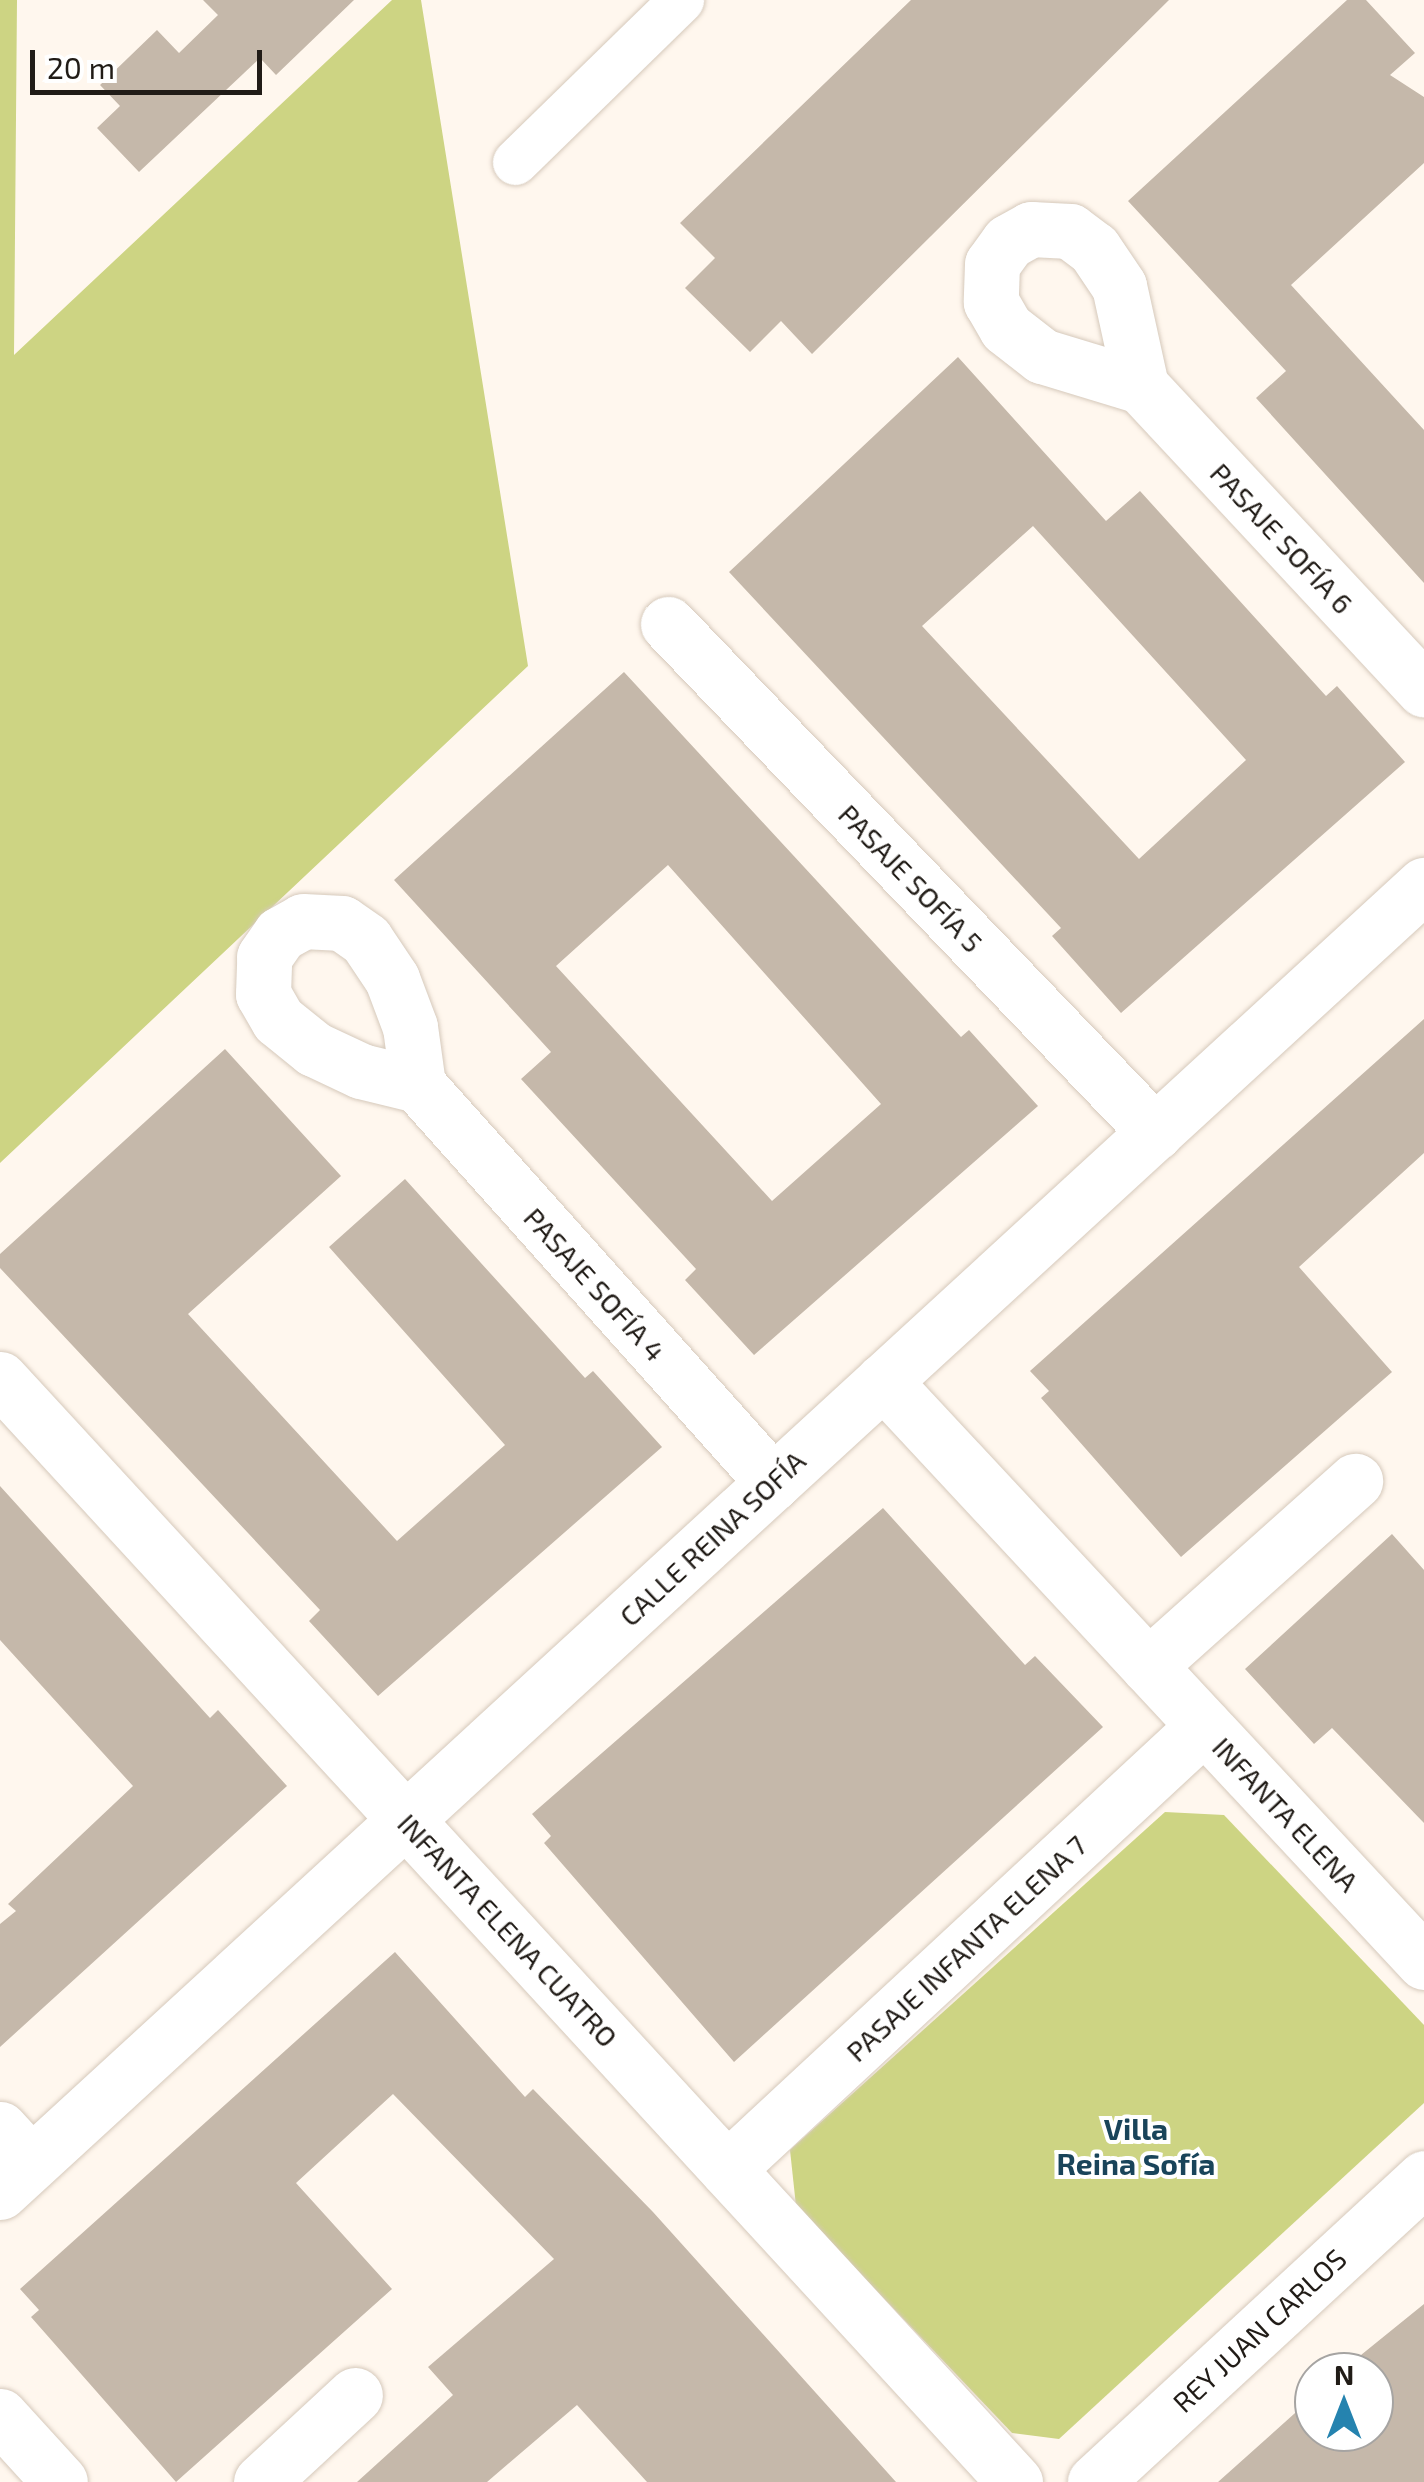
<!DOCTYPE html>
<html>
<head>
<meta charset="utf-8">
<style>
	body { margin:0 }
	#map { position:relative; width:1424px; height:2482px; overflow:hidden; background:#fff7ee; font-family:"Exo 2",sans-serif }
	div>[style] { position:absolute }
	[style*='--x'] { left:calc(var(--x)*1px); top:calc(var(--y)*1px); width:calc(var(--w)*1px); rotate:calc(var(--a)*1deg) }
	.green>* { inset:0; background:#cdd483 }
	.building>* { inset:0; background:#c5b8aa }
	.roads { filter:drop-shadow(0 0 2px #d6c9bb) drop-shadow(0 0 2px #d6c9bb) }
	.lane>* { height:45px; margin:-22.5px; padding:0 22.5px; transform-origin:22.5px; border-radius:22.5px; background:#fff }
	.street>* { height:55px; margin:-27.5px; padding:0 27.5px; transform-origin:27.5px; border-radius:27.5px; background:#fff }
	span { translate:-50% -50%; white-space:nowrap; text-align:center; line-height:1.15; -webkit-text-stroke:8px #fff; paint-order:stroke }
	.street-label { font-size:28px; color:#211c17 }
	.neighbourhood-label { font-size:30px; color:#19445a; font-weight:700 }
	.north { position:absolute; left:1294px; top:2352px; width:100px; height:100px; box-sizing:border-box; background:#fff; border:2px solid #a6a4a2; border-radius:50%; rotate:0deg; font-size:28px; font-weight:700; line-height:40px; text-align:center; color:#211c17 }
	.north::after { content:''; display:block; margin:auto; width:35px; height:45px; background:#2583af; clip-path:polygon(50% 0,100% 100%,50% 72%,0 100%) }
	.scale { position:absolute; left:30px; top:50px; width:232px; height:45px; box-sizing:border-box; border:5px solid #211c17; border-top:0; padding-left:12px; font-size:30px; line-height:35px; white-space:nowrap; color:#211c17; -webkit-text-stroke:8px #fff; paint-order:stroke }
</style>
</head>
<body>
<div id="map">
	<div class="green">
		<i style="clip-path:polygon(0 0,17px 0,14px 355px,392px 0,421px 0,528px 666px,0 1163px)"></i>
		<i style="clip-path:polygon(1165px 1812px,1224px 1815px,1424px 2025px,1424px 2103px,1059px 2439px,1012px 2433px,796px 2206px,790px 2150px)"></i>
	</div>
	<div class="building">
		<i style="clip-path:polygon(203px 0,354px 0,276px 75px,260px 58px,139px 172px,97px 128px,120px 106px,100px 85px,157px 30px,179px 53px,218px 15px)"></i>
		<i style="clip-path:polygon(911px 0,1169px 0,812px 354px,781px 321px,750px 352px,685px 288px,715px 258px,680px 223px)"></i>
		<i style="clip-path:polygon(1347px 0,1366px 0,1415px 53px,1390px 75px,1424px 97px,1424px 163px,1291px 285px,1424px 430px,1424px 583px,1256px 398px,1286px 371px,1128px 201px)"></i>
		<i style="clip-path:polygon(evenodd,958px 357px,1106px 521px,1140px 491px,1326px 696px,1337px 686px,1405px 762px,1121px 1013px,1052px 936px,1061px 928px,729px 572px,958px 357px,1033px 526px,1246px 760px,1139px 859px,922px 626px,1033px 526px)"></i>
		<i style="clip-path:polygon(evenodd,624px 672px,961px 1037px,969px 1030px,1038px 1106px,754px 1355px,685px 1280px,696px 1269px,521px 1079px,551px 1052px,394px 880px,624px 672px,668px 865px,881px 1104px,772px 1201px,556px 966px,668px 865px)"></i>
		<i style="clip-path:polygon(1424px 1019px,1424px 1153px,1299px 1267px,1392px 1372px,1181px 1557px,1041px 1398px,1049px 1391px,1030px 1371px)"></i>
		<i style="clip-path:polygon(225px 1049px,341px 1176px,188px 1314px,397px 1541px,505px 1445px,329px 1247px,405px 1179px,585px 1378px,593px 1371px,662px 1447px,378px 1696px,309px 1621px,320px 1610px,0 1268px,0 1254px)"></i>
		<i style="clip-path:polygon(0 1486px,210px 1718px,218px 1710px,287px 1786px,0 2047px,0 1924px,16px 1911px,8px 1904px,133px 1786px,0 1640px)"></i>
		<i style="clip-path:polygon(883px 1508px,1025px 1665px,1035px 1656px,1103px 1727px,734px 2062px,544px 1843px,551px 1836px,532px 1814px)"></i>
		<i style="clip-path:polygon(1392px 1534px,1424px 1570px,1424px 1823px,1332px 1728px,1314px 1744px,1245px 1669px)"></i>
		<i style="clip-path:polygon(395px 1952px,525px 2097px,533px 2089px,653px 2212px,896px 2482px,647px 2482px,577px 2405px,487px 2482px,357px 2482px,453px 2395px,428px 2367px,554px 2259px,393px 2094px,296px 2183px,392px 2289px,176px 2482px,31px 2317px,39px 2310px,20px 2289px)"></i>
		<i style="clip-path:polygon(1424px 2304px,1424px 2482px,1218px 2482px,1314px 2396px,1314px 2432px,1374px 2432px,1374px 2372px,1340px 2372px)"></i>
	</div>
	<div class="roads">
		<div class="lane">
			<i style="--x:515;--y:162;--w:232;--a:-44.3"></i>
		</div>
		<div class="street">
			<i style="--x:1141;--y:386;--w:102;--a:-102.4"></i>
			<i style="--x:1119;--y:286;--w:45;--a:-124"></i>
			<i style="--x:1094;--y:249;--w:30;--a:-143"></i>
			<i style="--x:1070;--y:231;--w:39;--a:-177"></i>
			<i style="--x:1031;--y:229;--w:26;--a:151"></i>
			<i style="--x:1008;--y:242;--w:27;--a:126"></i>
			<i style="--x:992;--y:264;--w:38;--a:92"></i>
			<i style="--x:991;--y:302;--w:30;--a:60"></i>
			<i style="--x:1006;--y:328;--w:46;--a:37.9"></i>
			<i style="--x:1042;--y:356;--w:103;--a:16.9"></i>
			<i style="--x:1141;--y:386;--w:415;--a:47"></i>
			<i style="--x:668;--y:624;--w:704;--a:46.21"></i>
			<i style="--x:418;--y:1085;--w:59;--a:-166.2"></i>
			<i style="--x:361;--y:1071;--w:52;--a:-154.9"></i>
			<i style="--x:314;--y:1049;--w:46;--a:-141.1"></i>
			<i style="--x:278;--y:1020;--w:30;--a:-120"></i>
			<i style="--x:263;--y:994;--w:37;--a:-88"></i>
			<i style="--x:264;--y:957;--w:28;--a:-55"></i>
			<i style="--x:280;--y:934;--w:26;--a:-29"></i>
			<i style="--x:303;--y:921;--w:39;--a:3"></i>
			<i style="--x:342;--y:923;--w:29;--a:35"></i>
			<i style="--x:366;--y:940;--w:47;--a:56.3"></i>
			<i style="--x:392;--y:979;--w:51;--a:69.4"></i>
			<i style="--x:410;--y:1027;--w:59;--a:82.1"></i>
			<i style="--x:418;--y:1085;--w:533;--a:48.2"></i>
			<i style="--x:0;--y:1379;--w:1499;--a:47.38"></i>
			<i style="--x:883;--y:1381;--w:794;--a:47.04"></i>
			<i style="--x:1148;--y:1666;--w:278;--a:-41.8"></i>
			<i style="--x:0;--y:2129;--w:46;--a:47.6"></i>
			<i style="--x:727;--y:2169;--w:651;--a:-42.88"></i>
			<i style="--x:0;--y:2192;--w:1933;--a:-42.55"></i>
			<i style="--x:0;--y:2416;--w:89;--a:47.7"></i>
			<i style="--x:261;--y:2482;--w:128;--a:-42.8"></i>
			<i style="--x:1095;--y:2482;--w:448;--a:-42.7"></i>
		</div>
	</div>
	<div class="street-label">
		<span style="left:1282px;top:538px;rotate:47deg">PASAJE SOFÍA 6</span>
		<span style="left:911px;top:878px;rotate:46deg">PASAJE SOFÍA 5</span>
		<span style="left:595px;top:1284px;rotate:48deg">PASAJE SOFÍA 4</span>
		<span style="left:712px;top:1538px;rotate:-43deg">CALLE REINA SOFÍA</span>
		<span style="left:1286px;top:1814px;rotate:47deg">INFANTA ELENA</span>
		<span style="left:508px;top:1930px;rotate:47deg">INFANTA ELENA CUATRO</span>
		<span style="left:966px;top:1948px;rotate:-43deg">PASAJE INFANTA ELENA 7</span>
		<span style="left:1259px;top:2330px;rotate:-43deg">REY JUAN CARLOS</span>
	</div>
	<div class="neighbourhood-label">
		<span style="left:1136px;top:2145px">Villa<br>Reina Sofía</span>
	</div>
	<div class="north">N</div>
	<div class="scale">20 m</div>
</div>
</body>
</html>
